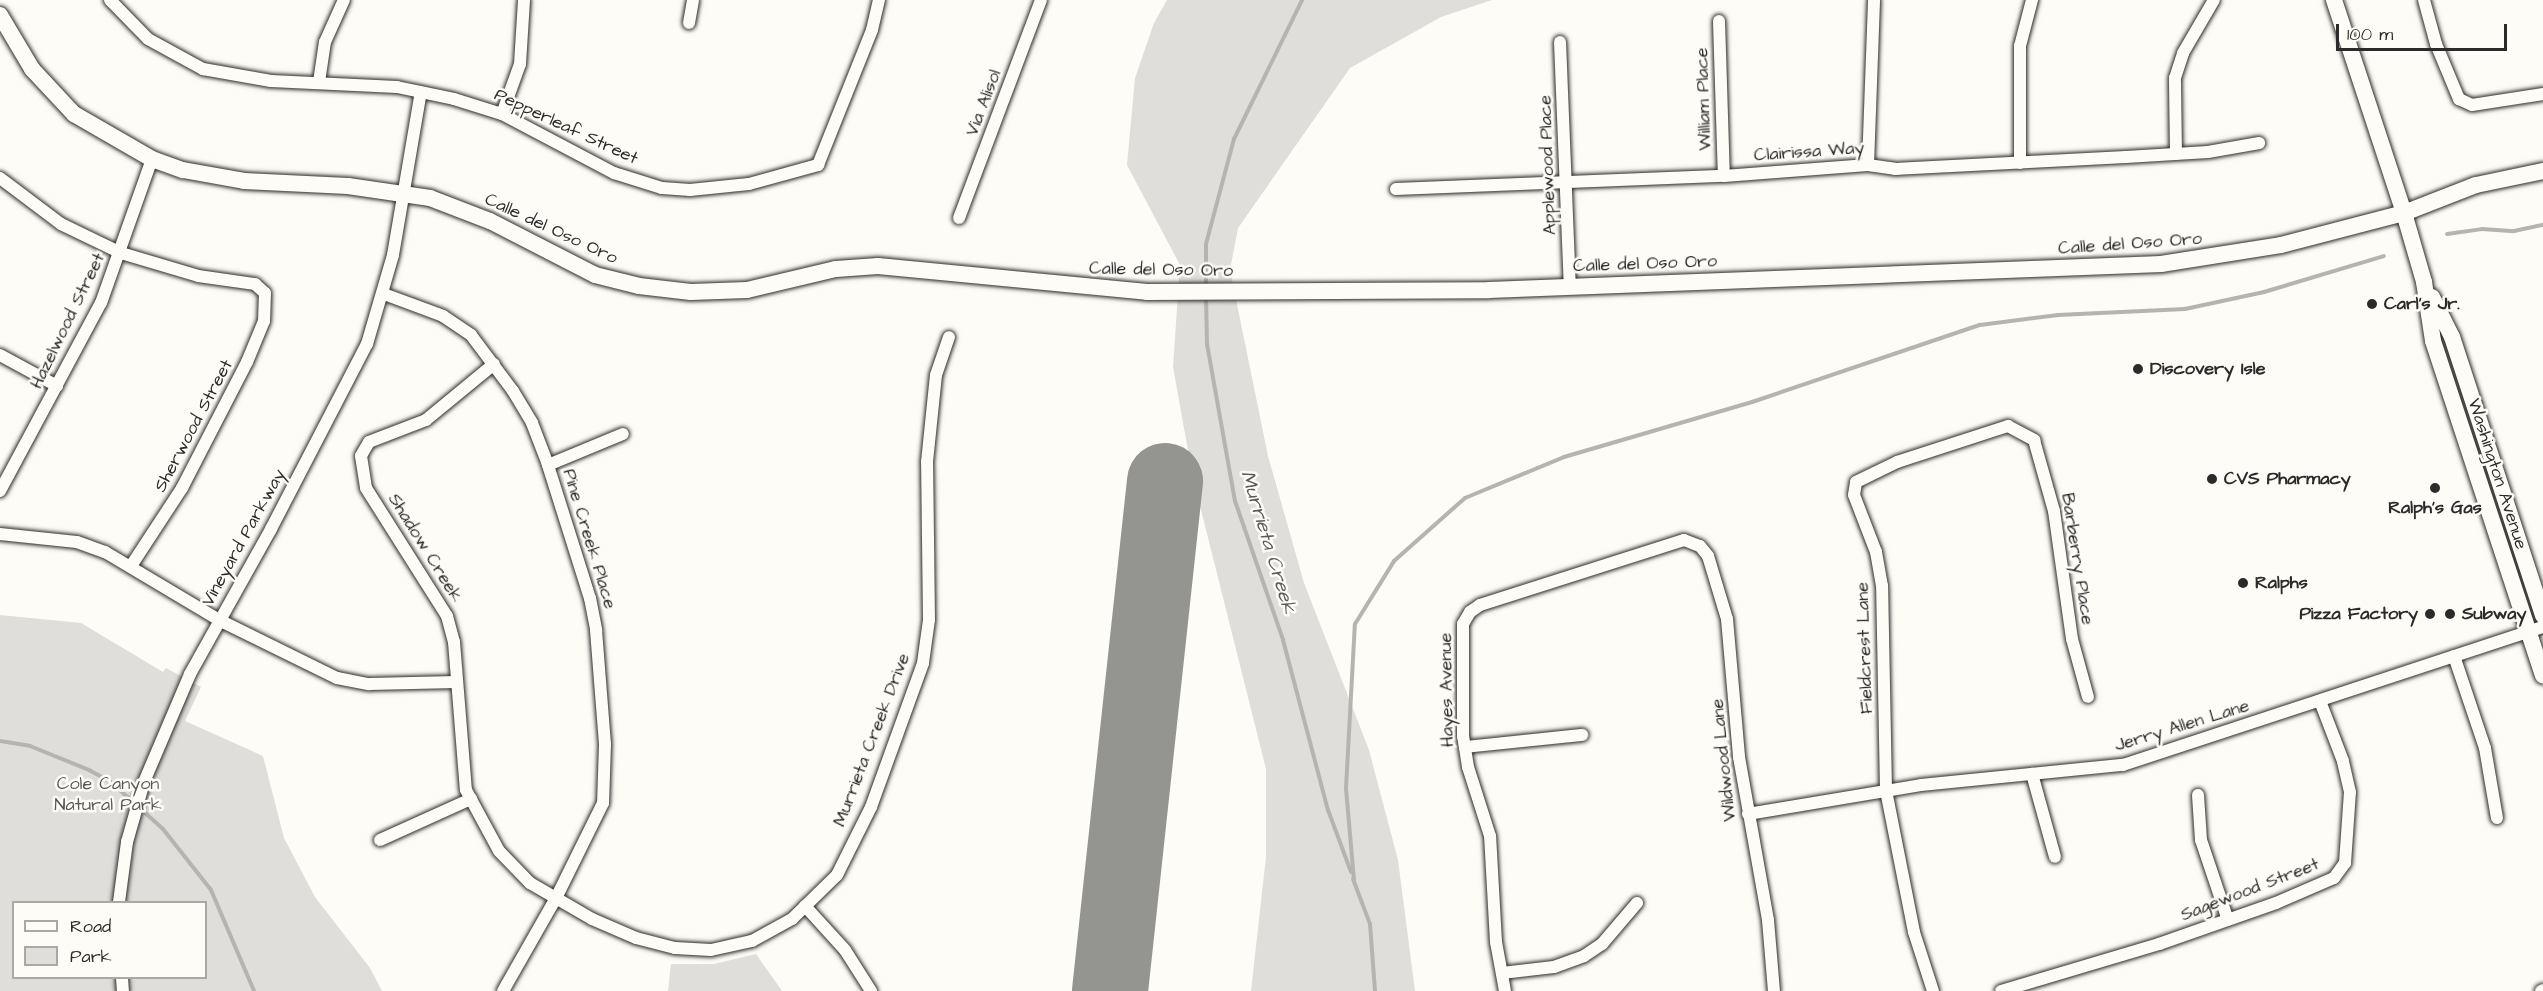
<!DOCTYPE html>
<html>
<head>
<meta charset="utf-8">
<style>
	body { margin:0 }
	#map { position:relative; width:2543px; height:991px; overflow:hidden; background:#fdfcf7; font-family:"Architects Daughter",sans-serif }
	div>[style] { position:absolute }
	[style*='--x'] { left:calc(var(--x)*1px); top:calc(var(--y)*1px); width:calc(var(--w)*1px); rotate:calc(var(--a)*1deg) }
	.green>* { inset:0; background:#dfdeda }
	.stream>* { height:4px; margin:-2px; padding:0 2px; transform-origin:2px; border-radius:2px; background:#b5b4b1 }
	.runway>* { height:76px; margin:-38px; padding:0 38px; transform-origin:38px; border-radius:38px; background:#949491 }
	.roads { filter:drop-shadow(0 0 2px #2b2b2b) drop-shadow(0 0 2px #2b2b2b) }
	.minor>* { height:12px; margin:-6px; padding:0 6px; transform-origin:6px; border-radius:6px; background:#fdfcf7 }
	.secondary>* { height:16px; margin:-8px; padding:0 8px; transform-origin:8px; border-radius:8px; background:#fdfcf7 }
	.dots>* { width:16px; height:16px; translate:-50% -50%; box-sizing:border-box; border:3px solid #fdfcf7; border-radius:50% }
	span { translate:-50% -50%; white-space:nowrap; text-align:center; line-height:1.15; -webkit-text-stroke:5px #fdfcf7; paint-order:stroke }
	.street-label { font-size:18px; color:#2b2b2b }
	.poi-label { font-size:18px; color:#2b2b2b; font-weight:700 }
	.left { translate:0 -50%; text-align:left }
	.right { translate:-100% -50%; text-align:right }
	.park-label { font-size:18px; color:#585857 }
	.water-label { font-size:20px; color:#5b5b5a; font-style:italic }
	.legend { position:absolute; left:12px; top:901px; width:195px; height:78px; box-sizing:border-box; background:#fdfcf7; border:2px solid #a9a8a5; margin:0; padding:8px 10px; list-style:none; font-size:18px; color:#2b2b2b }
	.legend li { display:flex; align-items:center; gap:12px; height:30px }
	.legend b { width:30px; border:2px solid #a9a8a5 }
	.scale { position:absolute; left:2336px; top:24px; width:171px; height:27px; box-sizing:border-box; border:3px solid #2b2b2b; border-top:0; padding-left:8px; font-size:18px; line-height:21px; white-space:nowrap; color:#2b2b2b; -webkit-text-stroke:4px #fdfcf7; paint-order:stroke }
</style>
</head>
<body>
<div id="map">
	<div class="green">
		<i style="clip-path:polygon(1167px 0,1492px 0,1441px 17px,1350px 68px,1238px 228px,1230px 270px,1268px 456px,1304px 583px,1369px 750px,1398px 860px,1415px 991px,1251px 991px,1266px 857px,1266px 769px,1193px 478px,1173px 367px,1180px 265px,1127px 165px,1135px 78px,1154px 23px)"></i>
		<i style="clip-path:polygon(evenodd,0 615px,81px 623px,163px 672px,166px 668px,201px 687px,185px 721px,263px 756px,284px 838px,315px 897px,370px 968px,382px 991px,0 991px,0 615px,14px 902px,206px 902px,206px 978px,14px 978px,14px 902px)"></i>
		<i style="clip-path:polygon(756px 954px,782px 991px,668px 991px,671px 964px,714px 964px)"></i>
	</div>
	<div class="stream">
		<i style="--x:2447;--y:234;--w:35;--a:-8"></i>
		<i style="--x:2482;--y:229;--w:32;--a:4"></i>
		<i style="--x:2514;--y:231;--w:30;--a:-12"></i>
		<i style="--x:1206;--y:286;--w:42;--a:-90"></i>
		<i style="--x:1206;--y:244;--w:109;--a:-75.1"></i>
		<i style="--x:1234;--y:139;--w:155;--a:-63.9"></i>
		<i style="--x:1206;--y:297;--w:47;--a:88.8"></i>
		<i style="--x:1207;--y:344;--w:159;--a:79.9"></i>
		<i style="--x:1235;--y:501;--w:147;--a:70.9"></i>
		<i style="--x:1283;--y:640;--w:176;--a:75.2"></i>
		<i style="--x:1328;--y:810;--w:66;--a:69.6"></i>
		<i style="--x:0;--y:741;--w:30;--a:9"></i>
		<i style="--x:30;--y:746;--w:64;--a:22.1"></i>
		<i style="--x:89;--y:770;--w:26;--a:29"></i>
		<i style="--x:112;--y:783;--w:69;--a:42"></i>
		<i style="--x:163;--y:829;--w:78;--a:51.8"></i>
		<i style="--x:211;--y:890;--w:110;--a:66.9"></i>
		<i style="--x:1353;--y:879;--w:48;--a:69.3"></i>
		<i style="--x:1370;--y:924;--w:67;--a:85.7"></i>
		<i style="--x:1354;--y:880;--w:92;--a:-95"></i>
		<i style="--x:1346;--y:788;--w:164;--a:-86.9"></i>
		<i style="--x:1355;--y:624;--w:74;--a:-58.2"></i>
		<i style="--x:1394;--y:561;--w:95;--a:-41.6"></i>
		<i style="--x:1465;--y:498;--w:107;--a:-22.5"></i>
		<i style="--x:1564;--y:457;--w:196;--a:-16.3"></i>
		<i style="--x:1752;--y:402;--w:241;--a:-18.7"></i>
		<i style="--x:1980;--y:325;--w:79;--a:-7.3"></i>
		<i style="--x:2058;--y:315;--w:127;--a:-2.7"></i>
		<i style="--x:2185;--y:309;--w:81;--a:-12.1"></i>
		<i style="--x:2264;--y:292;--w:125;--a:-16.7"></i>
	</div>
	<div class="runway">
		<i style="--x:1110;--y:991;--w:513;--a:-83.84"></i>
	</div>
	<div class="roads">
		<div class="minor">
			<i style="--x:110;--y:0;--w:54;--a:45.7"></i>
			<i style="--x:148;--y:39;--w:63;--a:28.6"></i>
			<i style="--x:203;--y:69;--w:69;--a:10"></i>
			<i style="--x:271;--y:81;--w:126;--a:2.7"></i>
			<i style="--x:397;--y:87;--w:58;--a:11.9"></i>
			<i style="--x:454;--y:99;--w:50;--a:17.4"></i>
			<i style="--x:502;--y:114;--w:127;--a:27.8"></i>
			<i style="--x:614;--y:173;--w:50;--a:17.4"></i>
			<i style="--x:662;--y:188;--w:28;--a:4"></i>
			<i style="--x:690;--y:190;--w:59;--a:-5.8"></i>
			<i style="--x:749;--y:184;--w:72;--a:-15.4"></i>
			<i style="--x:818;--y:165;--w:145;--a:-68.2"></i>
			<i style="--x:872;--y:30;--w:31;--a:-77"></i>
			<i style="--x:2424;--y:0;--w:46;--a:74.7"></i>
			<i style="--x:2436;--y:44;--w:60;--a:67.3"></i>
			<i style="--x:2459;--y:99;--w:14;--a:25"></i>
			<i style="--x:2472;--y:105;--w:72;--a:-8.8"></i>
			<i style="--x:1719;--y:21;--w:155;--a:88.2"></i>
			<i style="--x:689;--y:23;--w:23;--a:-80"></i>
			<i style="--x:1560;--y:42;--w:245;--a:87.7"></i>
			<i style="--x:319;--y:82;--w:40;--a:-81.5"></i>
			<i style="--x:325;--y:42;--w:46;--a:-65.7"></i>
			<i style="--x:502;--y:114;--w:53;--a:-70.2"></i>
			<i style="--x:520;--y:64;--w:64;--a:-86.4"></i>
			<i style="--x:2176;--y:154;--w:76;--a:-90.8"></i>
			<i style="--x:2175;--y:78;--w:26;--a:-72"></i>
			<i style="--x:2183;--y:53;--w:61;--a:-59.7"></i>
			<i style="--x:2020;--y:163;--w:117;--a:-90"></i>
			<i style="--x:2020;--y:46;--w:48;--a:-75.4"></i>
			<i style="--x:1868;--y:165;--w:165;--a:-87.9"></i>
			<i style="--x:0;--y:178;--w:76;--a:37"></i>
			<i style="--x:61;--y:224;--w:67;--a:25.8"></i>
			<i style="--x:121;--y:253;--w:80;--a:16.6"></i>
			<i style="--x:198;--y:276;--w:58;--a:8"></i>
			<i style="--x:255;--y:284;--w:13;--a:42"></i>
			<i style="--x:265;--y:293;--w:28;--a:92"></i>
			<i style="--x:264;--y:321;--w:44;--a:112.5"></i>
			<i style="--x:247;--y:362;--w:142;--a:117.3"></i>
			<i style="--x:182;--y:488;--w:93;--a:123.2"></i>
			<i style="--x:1396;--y:189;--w:328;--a:-2.3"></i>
			<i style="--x:1724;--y:176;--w:144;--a:-4.4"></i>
			<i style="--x:1868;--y:165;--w:27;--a:8"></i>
			<i style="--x:1895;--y:169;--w:231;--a:-3"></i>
			<i style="--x:2126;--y:157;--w:82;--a:-3.5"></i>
			<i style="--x:2208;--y:152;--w:52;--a:-10"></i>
			<i style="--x:959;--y:218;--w:233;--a:-69.4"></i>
			<i style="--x:384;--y:294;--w:63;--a:20.4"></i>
			<i style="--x:443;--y:316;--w:34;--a:34"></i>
			<i style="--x:471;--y:335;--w:70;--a:53.1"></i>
			<i style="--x:513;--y:391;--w:37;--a:59"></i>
			<i style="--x:532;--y:423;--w:42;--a:69"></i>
			<i style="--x:547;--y:462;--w:143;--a:72.5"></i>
			<i style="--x:590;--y:598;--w:33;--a:79"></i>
			<i style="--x:596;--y:630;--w:114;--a:85.5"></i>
			<i style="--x:605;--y:744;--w:59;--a:91.9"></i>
			<i style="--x:603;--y:803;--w:106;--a:116.3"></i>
			<i style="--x:556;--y:898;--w:107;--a:119.7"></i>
			<i style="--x:0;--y:355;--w:65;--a:28.5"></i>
			<i style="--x:494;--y:364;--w:88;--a:140.5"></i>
			<i style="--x:426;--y:420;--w:61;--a:158.9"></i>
			<i style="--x:369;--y:442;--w:16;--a:120"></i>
			<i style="--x:361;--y:456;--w:32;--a:81"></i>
			<i style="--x:366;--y:488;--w:151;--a:57.7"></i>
			<i style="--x:447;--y:616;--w:27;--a:75"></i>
			<i style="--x:454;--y:642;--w:148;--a:85.4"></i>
			<i style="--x:466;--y:790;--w:69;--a:61.6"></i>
			<i style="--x:499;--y:851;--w:45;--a:45.9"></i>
			<i style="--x:530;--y:883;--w:72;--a:30.1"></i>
			<i style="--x:592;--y:919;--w:48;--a:23.4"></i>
			<i style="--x:636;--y:938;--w:40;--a:14.4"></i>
			<i style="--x:675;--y:948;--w:36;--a:3"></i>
			<i style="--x:711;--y:950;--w:42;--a:-12.4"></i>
			<i style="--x:752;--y:941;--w:46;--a:-28.8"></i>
			<i style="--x:792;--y:919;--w:63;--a:-44.4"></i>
			<i style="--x:837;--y:875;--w:76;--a:-63.4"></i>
			<i style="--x:871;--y:807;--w:153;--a:-70.1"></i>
			<i style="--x:923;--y:663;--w:43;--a:-82.1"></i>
			<i style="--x:929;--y:620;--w:158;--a:-90.7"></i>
			<i style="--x:927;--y:462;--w:87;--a:-84.1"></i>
			<i style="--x:936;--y:375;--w:40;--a:-71.1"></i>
			<i style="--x:548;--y:465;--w:81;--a:-22.5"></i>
			<i style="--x:0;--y:491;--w:213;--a:-61.8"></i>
			<i style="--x:101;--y:303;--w:153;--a:-70.5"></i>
			<i style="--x:0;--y:534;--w:77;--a:5.9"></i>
			<i style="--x:77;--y:542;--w:30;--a:20"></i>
			<i style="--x:105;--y:552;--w:133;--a:30.8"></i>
			<i style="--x:219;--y:620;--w:131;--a:26.2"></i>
			<i style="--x:337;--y:678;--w:33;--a:11"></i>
			<i style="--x:369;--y:684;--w:87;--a:-1.3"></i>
			<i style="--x:2454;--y:656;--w:97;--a:71.4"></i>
			<i style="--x:2485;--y:748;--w:71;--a:80.3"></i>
			<i style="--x:1465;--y:747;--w:118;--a:-5.9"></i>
			<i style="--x:2032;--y:774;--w:86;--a:74.5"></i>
			<i style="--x:2198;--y:795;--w:45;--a:86.2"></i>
			<i style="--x:2201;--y:840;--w:84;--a:71.4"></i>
			<i style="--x:1748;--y:814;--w:175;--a:-9.5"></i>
			<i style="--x:1921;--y:785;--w:203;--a:-5.7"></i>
			<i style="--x:2123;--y:765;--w:442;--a:-18.2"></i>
			<i style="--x:380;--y:840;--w:100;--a:-24.3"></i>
			<i style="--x:119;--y:902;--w:61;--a:-82.4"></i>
			<i style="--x:127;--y:842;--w:62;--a:-74.2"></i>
			<i style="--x:144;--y:782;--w:117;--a:-66.9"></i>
			<i style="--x:190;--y:674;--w:166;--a:-60.8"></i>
			<i style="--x:271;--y:529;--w:208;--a:-62.6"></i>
			<i style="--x:367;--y:344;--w:93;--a:-73.7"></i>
			<i style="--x:393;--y:255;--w:165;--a:-80.3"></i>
			<i style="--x:805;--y:906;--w:59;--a:47.7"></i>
			<i style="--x:845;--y:950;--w:49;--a:57.6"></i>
			<i style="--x:1502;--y:973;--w:52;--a:-6.6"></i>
			<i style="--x:1554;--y:967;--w:32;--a:-20"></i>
			<i style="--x:1584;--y:956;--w:22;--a:-34"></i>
			<i style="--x:1602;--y:944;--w:54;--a:-49.5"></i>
			<i style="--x:122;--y:978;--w:13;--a:86"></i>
			<i style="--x:1505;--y:991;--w:50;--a:-100.4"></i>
			<i style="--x:1496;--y:942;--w:106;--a:-93.2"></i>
			<i style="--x:1490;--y:836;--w:72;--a:-107.7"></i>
			<i style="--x:1468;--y:767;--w:30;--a:-99"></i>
			<i style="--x:1463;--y:737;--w:113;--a:-90"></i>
			<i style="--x:1463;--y:624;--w:14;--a:-60"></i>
			<i style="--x:1470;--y:612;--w:12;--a:-35"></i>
			<i style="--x:1480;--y:605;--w:214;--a:-17.7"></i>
			<i style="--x:1684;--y:540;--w:17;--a:21"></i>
			<i style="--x:1700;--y:546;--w:13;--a:51"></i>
			<i style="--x:1708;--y:556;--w:66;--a:73.2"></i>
			<i style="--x:1727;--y:619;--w:139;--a:85"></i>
			<i style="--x:1739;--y:757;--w:166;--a:79.9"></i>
			<i style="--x:1768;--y:920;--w:71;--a:85.2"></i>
			<i style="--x:1933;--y:991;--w:62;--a:-107.9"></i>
			<i style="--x:1914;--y:932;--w:145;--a:-101.2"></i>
			<i style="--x:1886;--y:790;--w:204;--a:-91.1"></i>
			<i style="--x:1882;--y:586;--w:35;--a:-100"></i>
			<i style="--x:1876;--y:552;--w:61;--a:-111.1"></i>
			<i style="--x:1854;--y:495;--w:13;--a:-81"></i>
			<i style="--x:1856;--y:482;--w:46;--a:-26"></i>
			<i style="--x:1897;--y:462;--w:117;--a:-18"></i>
			<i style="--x:2008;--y:426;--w:30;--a:28"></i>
			<i style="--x:2034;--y:440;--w:74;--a:74.3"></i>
			<i style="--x:2054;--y:511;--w:129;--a:82"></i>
			<i style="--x:2072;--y:639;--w:60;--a:74.6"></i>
			<i style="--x:2001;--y:991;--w:165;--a:-16.6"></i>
			<i style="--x:2159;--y:944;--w:124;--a:-19.3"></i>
			<i style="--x:2276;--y:903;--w:63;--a:-23.3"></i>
			<i style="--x:2334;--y:878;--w:19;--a:-54"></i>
			<i style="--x:2345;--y:863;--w:71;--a:-86"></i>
			<i style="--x:2350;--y:792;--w:32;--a:-103"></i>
			<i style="--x:2343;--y:761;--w:64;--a:-111"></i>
			<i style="--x:2541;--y:991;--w:2;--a:-27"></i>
		</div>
		<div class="secondary">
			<i style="--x:2334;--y:0;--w:224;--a:71.8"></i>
			<i style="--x:2404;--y:213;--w:72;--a:73.8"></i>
			<i style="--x:2424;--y:282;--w:60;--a:81.3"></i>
			<i style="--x:2433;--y:341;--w:352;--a:71.8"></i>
			<i style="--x:0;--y:15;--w:63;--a:59.3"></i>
			<i style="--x:32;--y:69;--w:62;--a:47"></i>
			<i style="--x:74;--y:114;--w:90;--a:30"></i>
			<i style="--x:152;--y:159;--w:33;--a:20"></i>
			<i style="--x:183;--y:170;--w:62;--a:10.2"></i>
			<i style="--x:244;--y:181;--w:104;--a:2.8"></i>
			<i style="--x:348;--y:186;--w:83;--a:8.3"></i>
			<i style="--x:430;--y:198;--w:64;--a:21"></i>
			<i style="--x:490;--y:221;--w:118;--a:27.2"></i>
			<i style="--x:595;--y:275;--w:45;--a:14"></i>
			<i style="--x:639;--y:286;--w:52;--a:6.6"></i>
			<i style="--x:691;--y:292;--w:56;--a:-2"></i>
			<i style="--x:747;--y:290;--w:91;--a:-13.3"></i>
			<i style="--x:836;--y:269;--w:42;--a:-4.1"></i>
			<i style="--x:878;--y:266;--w:270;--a:5.5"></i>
			<i style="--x:1147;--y:292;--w:342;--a:-0.3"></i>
			<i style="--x:1489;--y:290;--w:673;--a:-2.22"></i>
			<i style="--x:2161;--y:264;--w:121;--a:-9"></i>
			<i style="--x:2281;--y:245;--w:127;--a:-14.6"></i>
			<i style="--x:2404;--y:213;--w:77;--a:-21.3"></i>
			<i style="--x:2476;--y:185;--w:68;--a:-11.8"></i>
			<i style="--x:2432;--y:297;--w:45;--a:63.4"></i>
			<i style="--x:2452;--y:337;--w:293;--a:71.9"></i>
		</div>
	</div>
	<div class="dots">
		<i style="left:2372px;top:304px;background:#2b2b2b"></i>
		<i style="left:2138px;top:369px;background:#2b2b2b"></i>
		<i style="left:2212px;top:479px;background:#2b2b2b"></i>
		<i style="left:2435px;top:488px;background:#2b2b2b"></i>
		<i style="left:2243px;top:583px;background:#2b2b2b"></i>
		<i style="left:2430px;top:614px;background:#2b2b2b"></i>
		<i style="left:2450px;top:614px;background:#2b2b2b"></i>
	</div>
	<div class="street-label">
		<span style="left:1704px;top:99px;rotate:-92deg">William Place</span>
		<span style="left:984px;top:103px;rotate:-69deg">Via Alisol</span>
		<span style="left:566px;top:127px;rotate:25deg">Pepperleaf Street</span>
		<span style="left:1809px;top:152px;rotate:-4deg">Clairissa Way</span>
		<span style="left:1548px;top:165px;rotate:-92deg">Applewood Place</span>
		<span style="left:551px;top:229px;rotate:25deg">Calle del Oso Oro</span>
		<span style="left:2130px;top:244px;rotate:-4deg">Calle del Oso Oro</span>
		<span style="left:1645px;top:264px;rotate:-2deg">Calle del Oso Oro</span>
		<span style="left:1161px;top:270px;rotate:1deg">Calle del Oso Oro</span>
		<span style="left:68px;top:321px;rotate:-64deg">Hazelwood Street</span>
		<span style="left:194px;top:426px;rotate:-62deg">Sherwood Street</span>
		<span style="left:2497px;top:474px;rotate:72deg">Washington Avenue</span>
		<span style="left:244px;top:538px;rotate:-61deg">Vineyard Parkway</span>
		<span style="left:589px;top:539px;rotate:73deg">Pine Creek Place</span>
		<span style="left:425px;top:548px;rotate:58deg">Shadow Creek</span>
		<span style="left:2077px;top:559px;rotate:81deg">Barberry Place</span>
		<span style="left:1865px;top:648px;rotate:-92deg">Fieldcrest Lane</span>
		<span style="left:1447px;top:690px;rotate:-91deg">Hayes Avenue</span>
		<span style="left:2182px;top:726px;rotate:-17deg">Jerry Allen Lane</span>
		<span style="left:872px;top:740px;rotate:-69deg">Murrieta Creek Drive</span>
		<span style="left:1724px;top:760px;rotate:-96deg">Wildwood Lane</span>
		<span style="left:2250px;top:890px;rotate:-21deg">Sagewood Street</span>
	</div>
	<div class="poi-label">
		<span class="left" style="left:2384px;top:304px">Carl's Jr.</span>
		<span class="left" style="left:2150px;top:369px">Discovery Isle</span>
		<span class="left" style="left:2224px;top:479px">CVS Pharmacy</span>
		<span style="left:2435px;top:508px">Ralph's Gas</span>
		<span class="left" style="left:2255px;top:583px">Ralphs</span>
		<span class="right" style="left:2418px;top:614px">Pizza Factory</span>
		<span class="left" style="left:2462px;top:614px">Subway</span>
	</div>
	<div class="park-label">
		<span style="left:108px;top:795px">Cole Canyon<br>Natural Park</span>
	</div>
	<div class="water-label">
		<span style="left:1268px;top:542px;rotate:73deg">Murrieta Creek</span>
	</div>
	<ul class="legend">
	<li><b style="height:8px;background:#fdfcf7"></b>Road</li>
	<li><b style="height:16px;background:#dfdeda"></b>Park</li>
	</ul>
	<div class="scale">100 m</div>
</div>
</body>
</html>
